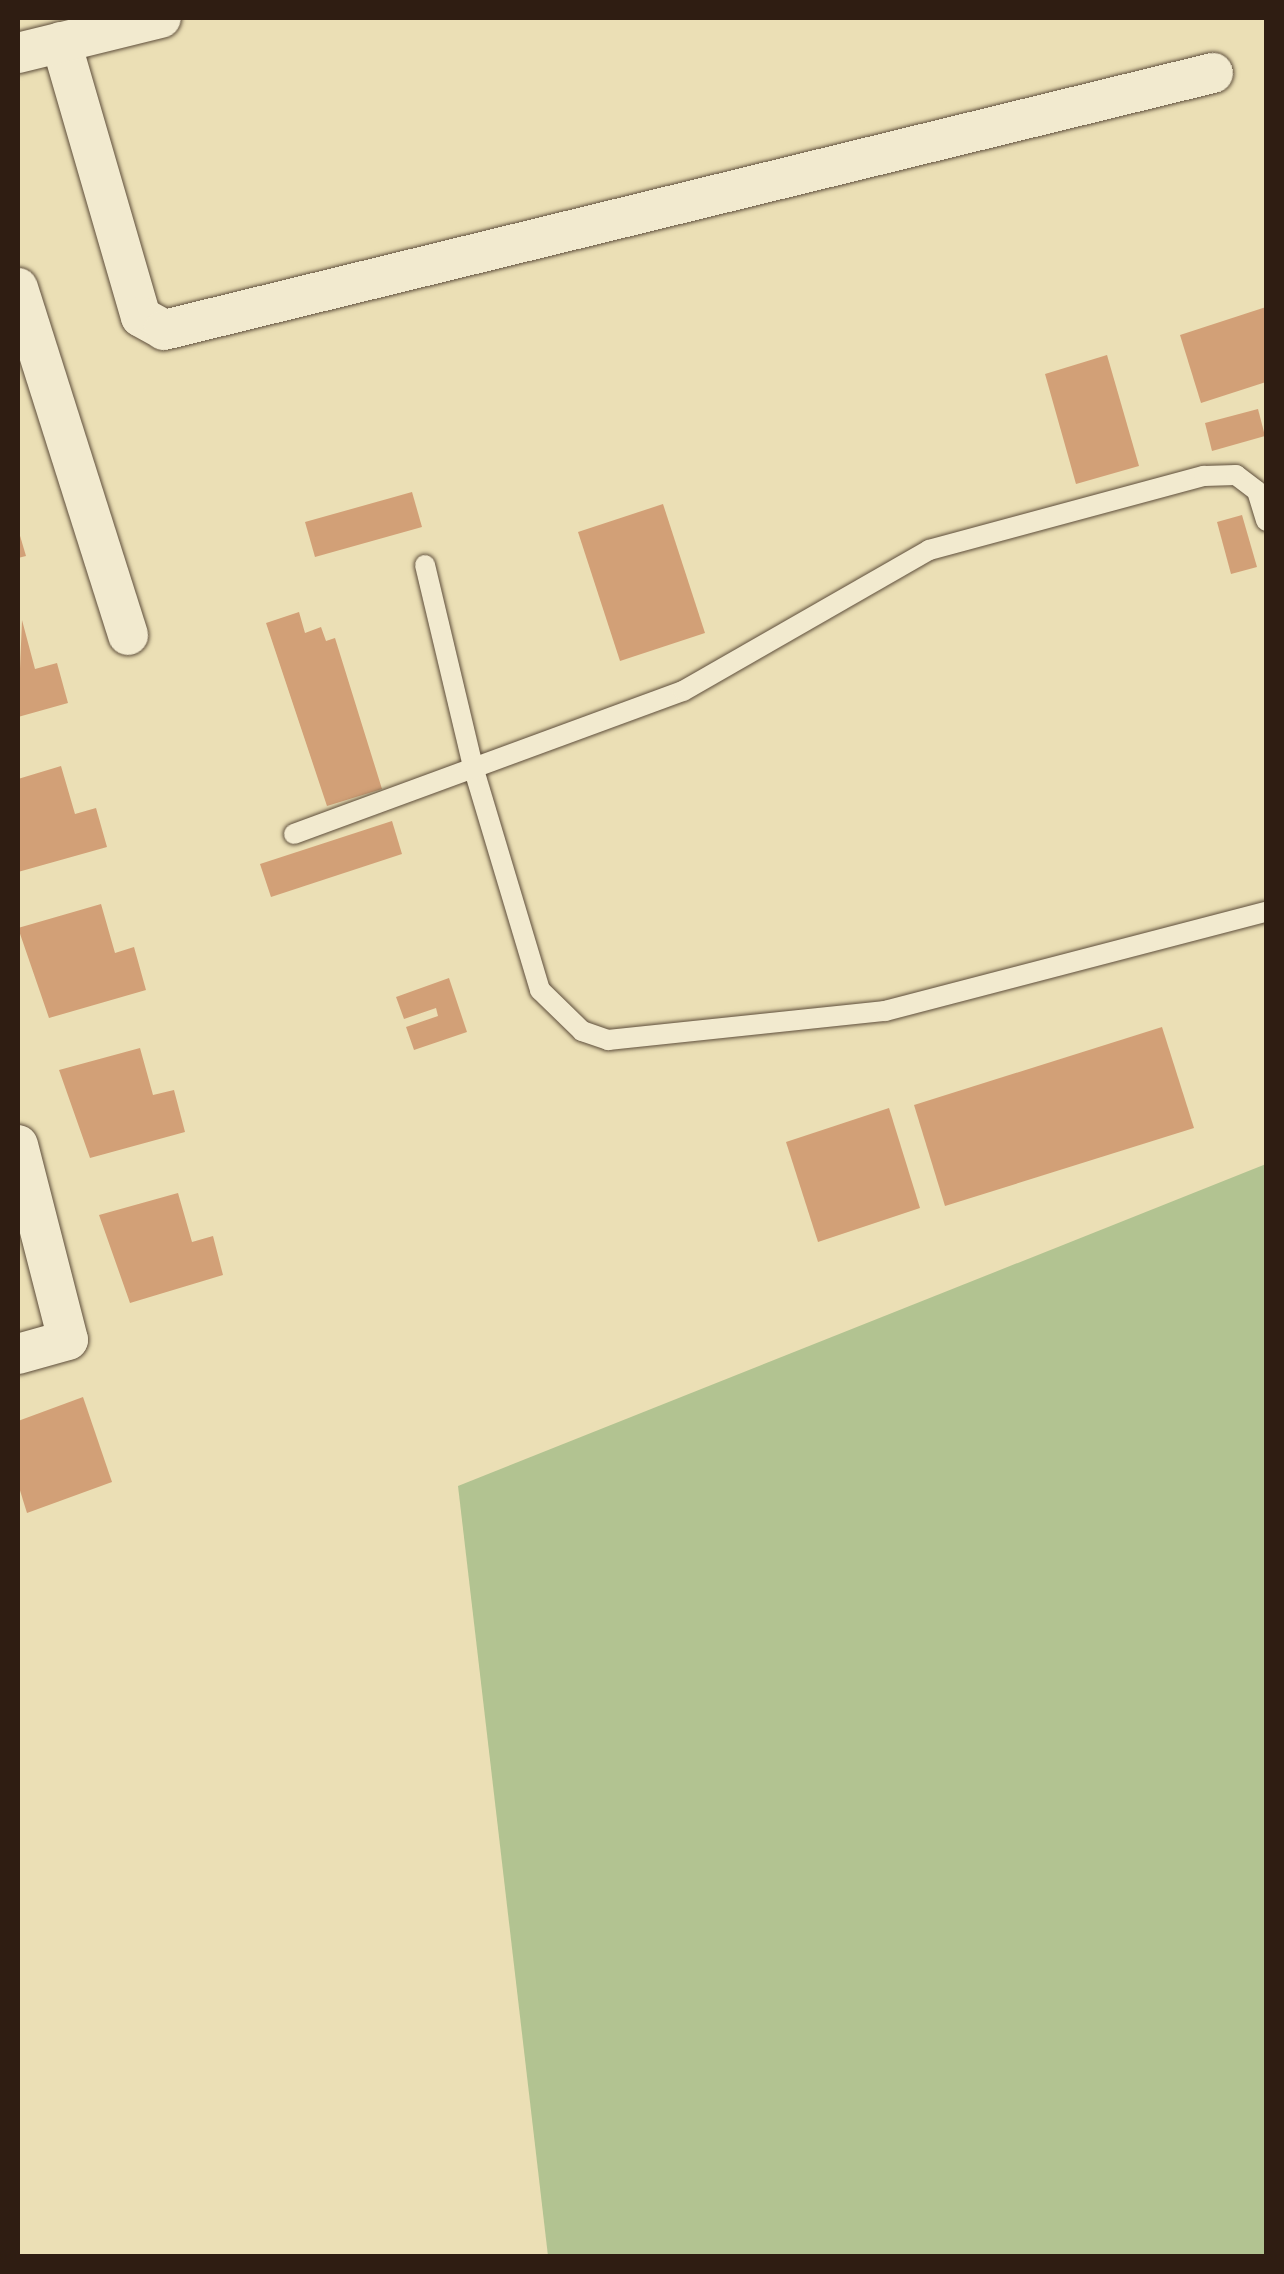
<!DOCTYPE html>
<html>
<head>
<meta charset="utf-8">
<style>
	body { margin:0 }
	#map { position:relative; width:1284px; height:2274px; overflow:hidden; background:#ebdfb5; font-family:Alegreya,serif }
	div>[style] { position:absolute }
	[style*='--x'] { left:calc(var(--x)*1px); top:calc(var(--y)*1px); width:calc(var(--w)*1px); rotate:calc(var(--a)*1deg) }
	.green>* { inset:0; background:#b2c391 }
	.building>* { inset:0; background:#d2a077 }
	.roads { filter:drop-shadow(0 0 2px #5e4e3b) drop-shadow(0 0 2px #5e4e3b) }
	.lane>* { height:20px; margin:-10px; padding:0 10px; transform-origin:10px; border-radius:10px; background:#f2eacf }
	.street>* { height:40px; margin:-20px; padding:0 20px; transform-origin:20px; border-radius:20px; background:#f2eacf }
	span { translate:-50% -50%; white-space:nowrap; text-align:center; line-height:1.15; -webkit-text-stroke:10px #f2eacf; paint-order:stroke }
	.frame { position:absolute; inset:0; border:20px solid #2f1d12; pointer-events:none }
</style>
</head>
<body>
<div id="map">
	<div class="green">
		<i style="clip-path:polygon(1266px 1164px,1266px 2256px,548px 2256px,458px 1486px)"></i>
	</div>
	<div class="building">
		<i style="clip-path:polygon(1266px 307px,1266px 382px,1201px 403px,1180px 335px)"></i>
		<i style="clip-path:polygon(1107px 355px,1139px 466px,1076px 484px,1045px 374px)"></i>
		<i style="clip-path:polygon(1258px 409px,1265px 436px,1212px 451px,1205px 423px)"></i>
		<i style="clip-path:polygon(412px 492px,422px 527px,315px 557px,305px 522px)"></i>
		<i style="clip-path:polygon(663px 504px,705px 633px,620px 661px,578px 532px)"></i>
		<i style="clip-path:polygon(1242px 515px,1257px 567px,1231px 574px,1217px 522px)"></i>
		<i style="clip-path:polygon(18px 529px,26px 556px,18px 558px)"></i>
		<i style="clip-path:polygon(299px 612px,305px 633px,321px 627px,326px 641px,335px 638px,382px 789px,327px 806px,266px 623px)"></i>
		<i style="clip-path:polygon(22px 620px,35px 669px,57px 663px,68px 703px,18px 717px)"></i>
		<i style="clip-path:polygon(61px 766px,75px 814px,96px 808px,107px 847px,18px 872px,18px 779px)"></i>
		<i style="clip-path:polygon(392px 821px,402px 854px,271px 897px,260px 864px)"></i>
		<i style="clip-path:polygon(101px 904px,115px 953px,134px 947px,146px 990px,49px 1018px,18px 928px)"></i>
		<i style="clip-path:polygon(449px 978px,467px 1032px,414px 1050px,406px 1027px,438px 1016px,436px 1008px,404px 1019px,396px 997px)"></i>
		<i style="clip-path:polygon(1162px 1027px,1194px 1128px,945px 1206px,914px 1105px)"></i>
		<i style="clip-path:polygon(140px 1048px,153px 1095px,174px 1090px,185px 1132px,90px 1158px,59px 1070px)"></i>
		<i style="clip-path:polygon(889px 1108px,920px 1208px,818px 1242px,786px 1142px)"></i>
		<i style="clip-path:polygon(178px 1193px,192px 1242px,213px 1236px,223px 1275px,130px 1303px,99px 1215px)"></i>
		<i style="clip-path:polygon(83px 1397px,112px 1482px,27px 1513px,18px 1484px,18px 1421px)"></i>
	</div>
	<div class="roads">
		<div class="lane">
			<i style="--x:425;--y:565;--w:211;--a:76.6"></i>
			<i style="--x:474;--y:770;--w:230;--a:73.3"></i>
			<i style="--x:540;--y:990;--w:59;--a:44.3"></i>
			<i style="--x:582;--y:1031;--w:28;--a:19"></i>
			<i style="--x:608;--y:1040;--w:279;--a:-6"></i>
			<i style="--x:885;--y:1011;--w:394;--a:-14.6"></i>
			<i style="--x:294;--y:834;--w:414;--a:-20.2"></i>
			<i style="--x:683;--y:691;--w:284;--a:-29.8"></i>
			<i style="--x:929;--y:550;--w:285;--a:-15.1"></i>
			<i style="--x:1204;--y:476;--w:32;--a:-2"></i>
			<i style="--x:1236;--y:475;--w:26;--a:37"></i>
			<i style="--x:1257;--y:491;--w:31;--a:73"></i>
		</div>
		<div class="street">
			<i style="--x:61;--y:42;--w:286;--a:73.8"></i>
			<i style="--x:141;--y:317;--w:26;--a:29"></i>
			<i style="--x:164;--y:330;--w:1080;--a:-13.77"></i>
			<i style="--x:18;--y:53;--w:147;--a:-13.8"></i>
			<i style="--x:18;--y:288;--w:364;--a:72.4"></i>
			<i style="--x:18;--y:1145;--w:201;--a:75.6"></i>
			<i style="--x:68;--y:1340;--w:52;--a:164.4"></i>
		</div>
	</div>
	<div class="frame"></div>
</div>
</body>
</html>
